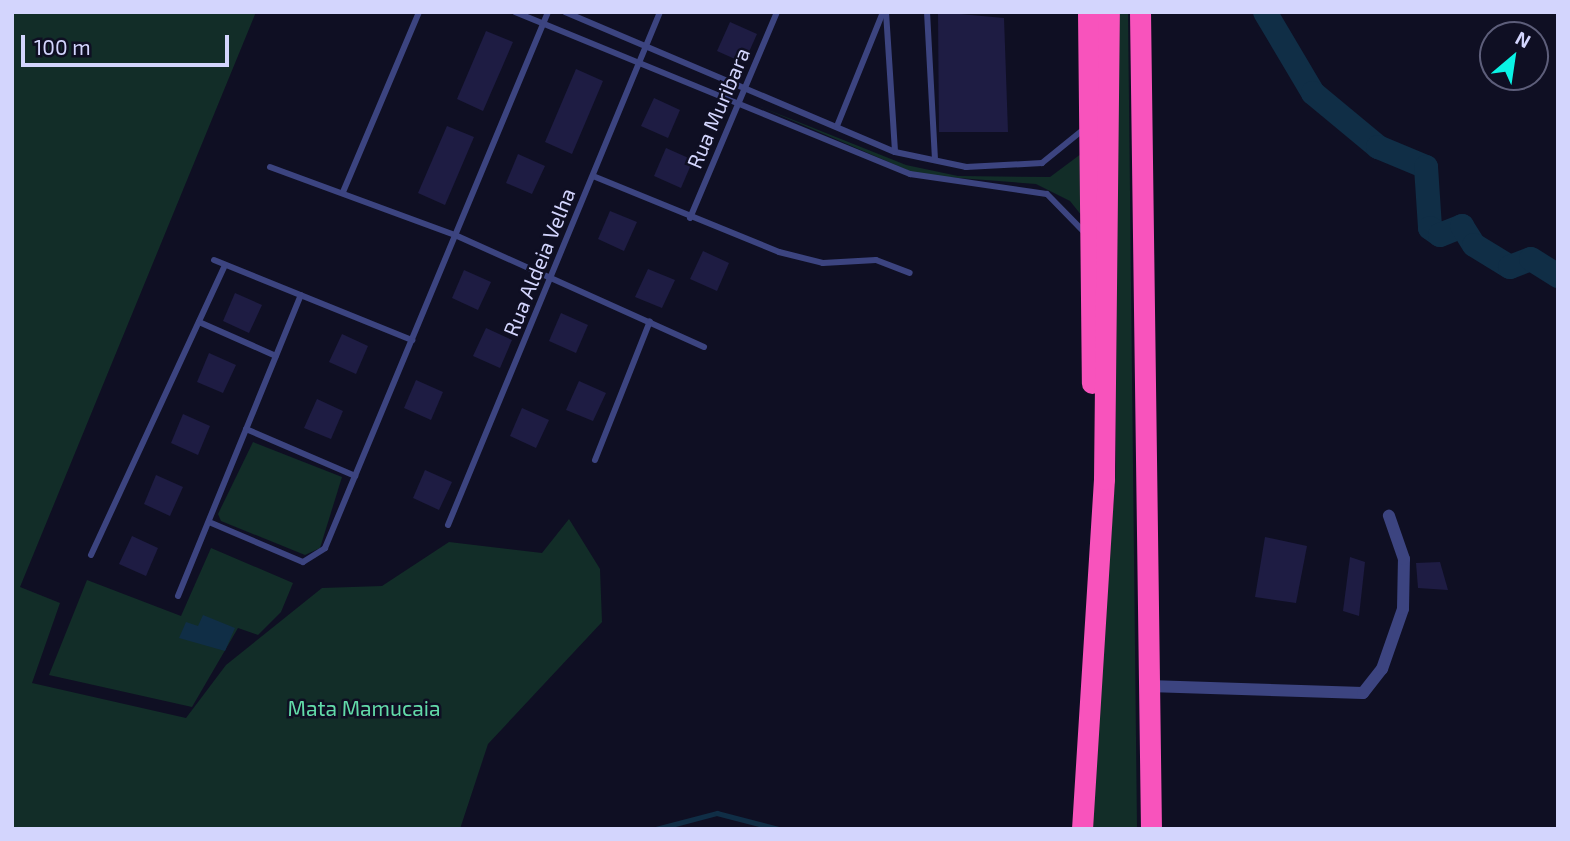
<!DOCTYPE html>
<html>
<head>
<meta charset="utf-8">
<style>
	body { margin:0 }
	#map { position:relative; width:1570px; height:841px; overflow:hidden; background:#0f0f23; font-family:"Exo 2",sans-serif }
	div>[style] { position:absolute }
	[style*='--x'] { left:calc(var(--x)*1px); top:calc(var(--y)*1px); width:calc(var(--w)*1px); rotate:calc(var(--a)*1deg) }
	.green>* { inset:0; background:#122d28 }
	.water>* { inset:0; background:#102e46 }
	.stream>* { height:4.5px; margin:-2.25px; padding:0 2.25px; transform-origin:2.25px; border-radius:2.25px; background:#102e46 }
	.river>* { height:24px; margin:-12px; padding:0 12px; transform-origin:12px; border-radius:12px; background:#102e46 }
	.building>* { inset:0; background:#1e1c43 }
	.lane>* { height:6px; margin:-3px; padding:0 3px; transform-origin:3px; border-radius:3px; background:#3c4480 }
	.street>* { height:12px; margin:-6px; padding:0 6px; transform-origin:6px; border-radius:6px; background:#3c4480 }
	.highway>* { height:21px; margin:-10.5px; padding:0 10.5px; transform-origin:10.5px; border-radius:10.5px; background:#f853bc }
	span { translate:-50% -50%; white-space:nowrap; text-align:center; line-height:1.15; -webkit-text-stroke:5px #0f0f23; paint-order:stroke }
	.street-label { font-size:21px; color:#d3d5fd }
	.park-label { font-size:21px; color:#62dba9 }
	.frame { position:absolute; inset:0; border:14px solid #d3d5fd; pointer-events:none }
	.north { position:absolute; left:1479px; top:21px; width:70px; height:70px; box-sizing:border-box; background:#0f0f23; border:2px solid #5d5e7a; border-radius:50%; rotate:29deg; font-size:19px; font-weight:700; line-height:28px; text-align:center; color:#d3d5fd }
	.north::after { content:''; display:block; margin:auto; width:24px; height:32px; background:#0af3e5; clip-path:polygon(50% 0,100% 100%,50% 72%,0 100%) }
	.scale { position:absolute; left:21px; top:35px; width:208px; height:32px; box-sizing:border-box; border:4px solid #d3d5fd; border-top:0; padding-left:9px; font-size:21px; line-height:24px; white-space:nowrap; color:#d3d5fd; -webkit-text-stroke:5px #0f0f23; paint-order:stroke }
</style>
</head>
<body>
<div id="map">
	<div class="green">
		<i style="clip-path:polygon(12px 12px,256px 12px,20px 587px,60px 603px,32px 683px,186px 718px,226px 665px,322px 588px,382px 586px,449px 542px,542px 553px,569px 519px,600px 569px,602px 622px,488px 744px,460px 829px,12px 829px)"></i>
		<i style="clip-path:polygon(1114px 12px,1128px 12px,1137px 829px,1090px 829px,1116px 466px)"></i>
		<i style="clip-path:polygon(756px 105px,906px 165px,958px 176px,1050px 177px,1089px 148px,1086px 221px,1070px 201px,1036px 184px,919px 175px)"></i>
		<i style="clip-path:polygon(253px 442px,342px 477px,320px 548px,305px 555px,221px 521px,218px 514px)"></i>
		<i style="clip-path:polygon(211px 548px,293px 583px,281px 612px,258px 635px,238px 628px,192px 707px,49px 675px,87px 580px,181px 616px)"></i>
	</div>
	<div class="water">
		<i style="clip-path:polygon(203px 615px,235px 628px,225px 651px,179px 638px,186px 622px,198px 626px)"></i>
	</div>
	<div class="stream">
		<i style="--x:656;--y:829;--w:63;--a:-14.7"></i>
		<i style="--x:717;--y:813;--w:64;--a:14.5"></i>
	</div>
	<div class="river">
		<i style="--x:1265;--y:12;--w:94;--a:59.3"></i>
		<i style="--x:1313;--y:93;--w:85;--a:39.7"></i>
		<i style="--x:1378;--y:147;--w:52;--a:22.6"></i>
		<i style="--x:1426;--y:167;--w:61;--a:86.2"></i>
		<i style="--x:1430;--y:228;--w:12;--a:35"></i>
		<i style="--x:1440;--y:235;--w:24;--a:-22"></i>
		<i style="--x:1462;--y:226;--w:22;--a:58"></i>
		<i style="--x:1474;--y:245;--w:42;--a:31.4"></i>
		<i style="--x:1510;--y:267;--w:22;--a:-21"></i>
		<i style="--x:1531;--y:259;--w:32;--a:32"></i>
	</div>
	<div class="building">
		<i style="clip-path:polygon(938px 12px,1004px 18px,1008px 132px,939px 132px)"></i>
		<i style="clip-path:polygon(730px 22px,757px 34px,744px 63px,717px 51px)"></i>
		<i style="clip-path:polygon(486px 31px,513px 42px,483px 111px,457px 99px)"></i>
		<i style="clip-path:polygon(576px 69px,603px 81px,572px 154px,545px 142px)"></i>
		<i style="clip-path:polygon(654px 98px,680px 110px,668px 138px,641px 126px)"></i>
		<i style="clip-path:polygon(447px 126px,474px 137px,445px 205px,418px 193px)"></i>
		<i style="clip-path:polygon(666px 148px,693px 160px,681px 188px,654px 176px)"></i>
		<i style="clip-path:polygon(518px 154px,545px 166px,532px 194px,506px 183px)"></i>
		<i style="clip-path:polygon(610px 211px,637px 222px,624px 251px,598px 239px)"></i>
		<i style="clip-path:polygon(703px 251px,729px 263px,717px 291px,690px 279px)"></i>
		<i style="clip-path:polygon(648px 269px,675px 280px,662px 308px,635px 297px)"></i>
		<i style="clip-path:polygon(464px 270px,491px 282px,478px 310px,452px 298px)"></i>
		<i style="clip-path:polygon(235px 293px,262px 305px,249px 333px,223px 321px)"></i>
		<i style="clip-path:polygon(561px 313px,588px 325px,576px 353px,549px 341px)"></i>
		<i style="clip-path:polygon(486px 328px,512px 340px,500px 368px,473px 356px)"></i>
		<i style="clip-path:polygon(342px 334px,368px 346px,356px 374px,329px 362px)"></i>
		<i style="clip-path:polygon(209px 353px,236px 365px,223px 393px,197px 382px)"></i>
		<i style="clip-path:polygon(416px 380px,443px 392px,431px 420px,404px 408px)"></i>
		<i style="clip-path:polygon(579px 381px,606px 393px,593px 421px,566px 410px)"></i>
		<i style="clip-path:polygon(317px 399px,343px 411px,331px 439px,304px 428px)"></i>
		<i style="clip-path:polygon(522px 408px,549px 420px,536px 448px,510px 436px)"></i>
		<i style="clip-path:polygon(183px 414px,210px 426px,198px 455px,171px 443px)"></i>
		<i style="clip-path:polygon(425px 470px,452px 482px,439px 510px,413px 498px)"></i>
		<i style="clip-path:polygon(156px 475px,183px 487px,170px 516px,144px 504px)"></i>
		<i style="clip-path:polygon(132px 536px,158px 548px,146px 576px,119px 564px)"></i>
		<i style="clip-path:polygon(1265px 537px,1307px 546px,1296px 603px,1255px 597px)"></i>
		<i style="clip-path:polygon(1350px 557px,1365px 562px,1359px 616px,1343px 611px)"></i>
		<i style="clip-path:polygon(1440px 562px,1448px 590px,1418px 588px,1416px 563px)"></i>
	</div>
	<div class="lane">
		<i style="--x:515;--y:12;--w:427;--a:22.3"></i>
		<i style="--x:910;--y:174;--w:138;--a:8.3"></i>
		<i style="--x:1047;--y:194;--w:54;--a:45.7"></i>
		<i style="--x:565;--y:12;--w:358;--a:23"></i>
		<i style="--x:895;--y:152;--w:73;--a:11.9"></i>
		<i style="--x:966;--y:167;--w:76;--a:-3"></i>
		<i style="--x:1042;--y:163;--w:54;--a:-39"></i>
		<i style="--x:886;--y:12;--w:140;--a:86.3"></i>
		<i style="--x:927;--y:12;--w:148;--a:86.9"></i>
		<i style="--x:837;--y:126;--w:123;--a:-68"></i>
		<i style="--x:270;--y:167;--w:197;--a:20.2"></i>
		<i style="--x:455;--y:235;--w:273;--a:24.2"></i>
		<i style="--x:593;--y:176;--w:201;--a:22.2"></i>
		<i style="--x:779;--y:252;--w:45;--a:14"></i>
		<i style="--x:823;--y:263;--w:53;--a:-3.2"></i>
		<i style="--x:876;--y:260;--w:36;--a:21"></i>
		<i style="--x:343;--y:192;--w:195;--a:-67.1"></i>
		<i style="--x:690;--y:218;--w:224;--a:-67.1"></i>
		<i style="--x:214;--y:260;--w:214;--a:22"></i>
		<i style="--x:199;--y:322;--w:84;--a:23.8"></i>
		<i style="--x:246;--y:429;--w:119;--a:23.3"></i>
		<i style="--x:595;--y:460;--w:149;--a:-68.4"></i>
		<i style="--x:209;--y:522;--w:102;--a:23.1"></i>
		<i style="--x:303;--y:562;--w:26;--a:-32"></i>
		<i style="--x:325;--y:548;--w:581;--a:-67.41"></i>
		<i style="--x:448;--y:525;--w:555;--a:-67.55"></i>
		<i style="--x:91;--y:555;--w:319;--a:-65.2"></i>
		<i style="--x:178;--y:596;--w:325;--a:-67.8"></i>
	</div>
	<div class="street">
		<i style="--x:1149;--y:686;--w:214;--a:1.9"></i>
		<i style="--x:1363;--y:693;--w:31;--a:-52"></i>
		<i style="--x:1382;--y:669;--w:64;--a:-70.7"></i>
		<i style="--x:1403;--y:609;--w:50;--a:-88.9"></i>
		<i style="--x:1404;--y:559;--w:46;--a:-109.2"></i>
	</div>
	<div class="highway">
		<i style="--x:1088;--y:12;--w:371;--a:89.4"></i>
		<i style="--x:1140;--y:12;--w:817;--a:89.23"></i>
		<i style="--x:1082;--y:829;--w:351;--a:-86.4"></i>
		<i style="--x:1104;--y:479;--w:467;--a:-89.4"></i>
	</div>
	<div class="street-label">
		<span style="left:718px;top:108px;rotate:-67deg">Rua Muribara</span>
		<span style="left:539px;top:262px;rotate:-68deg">Rua Aldeia Velha</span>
	</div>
	<div class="park-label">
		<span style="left:364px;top:708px">Mata Mamucaia</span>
	</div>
	<div class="frame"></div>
	<div class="north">N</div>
	<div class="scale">100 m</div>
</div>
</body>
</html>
